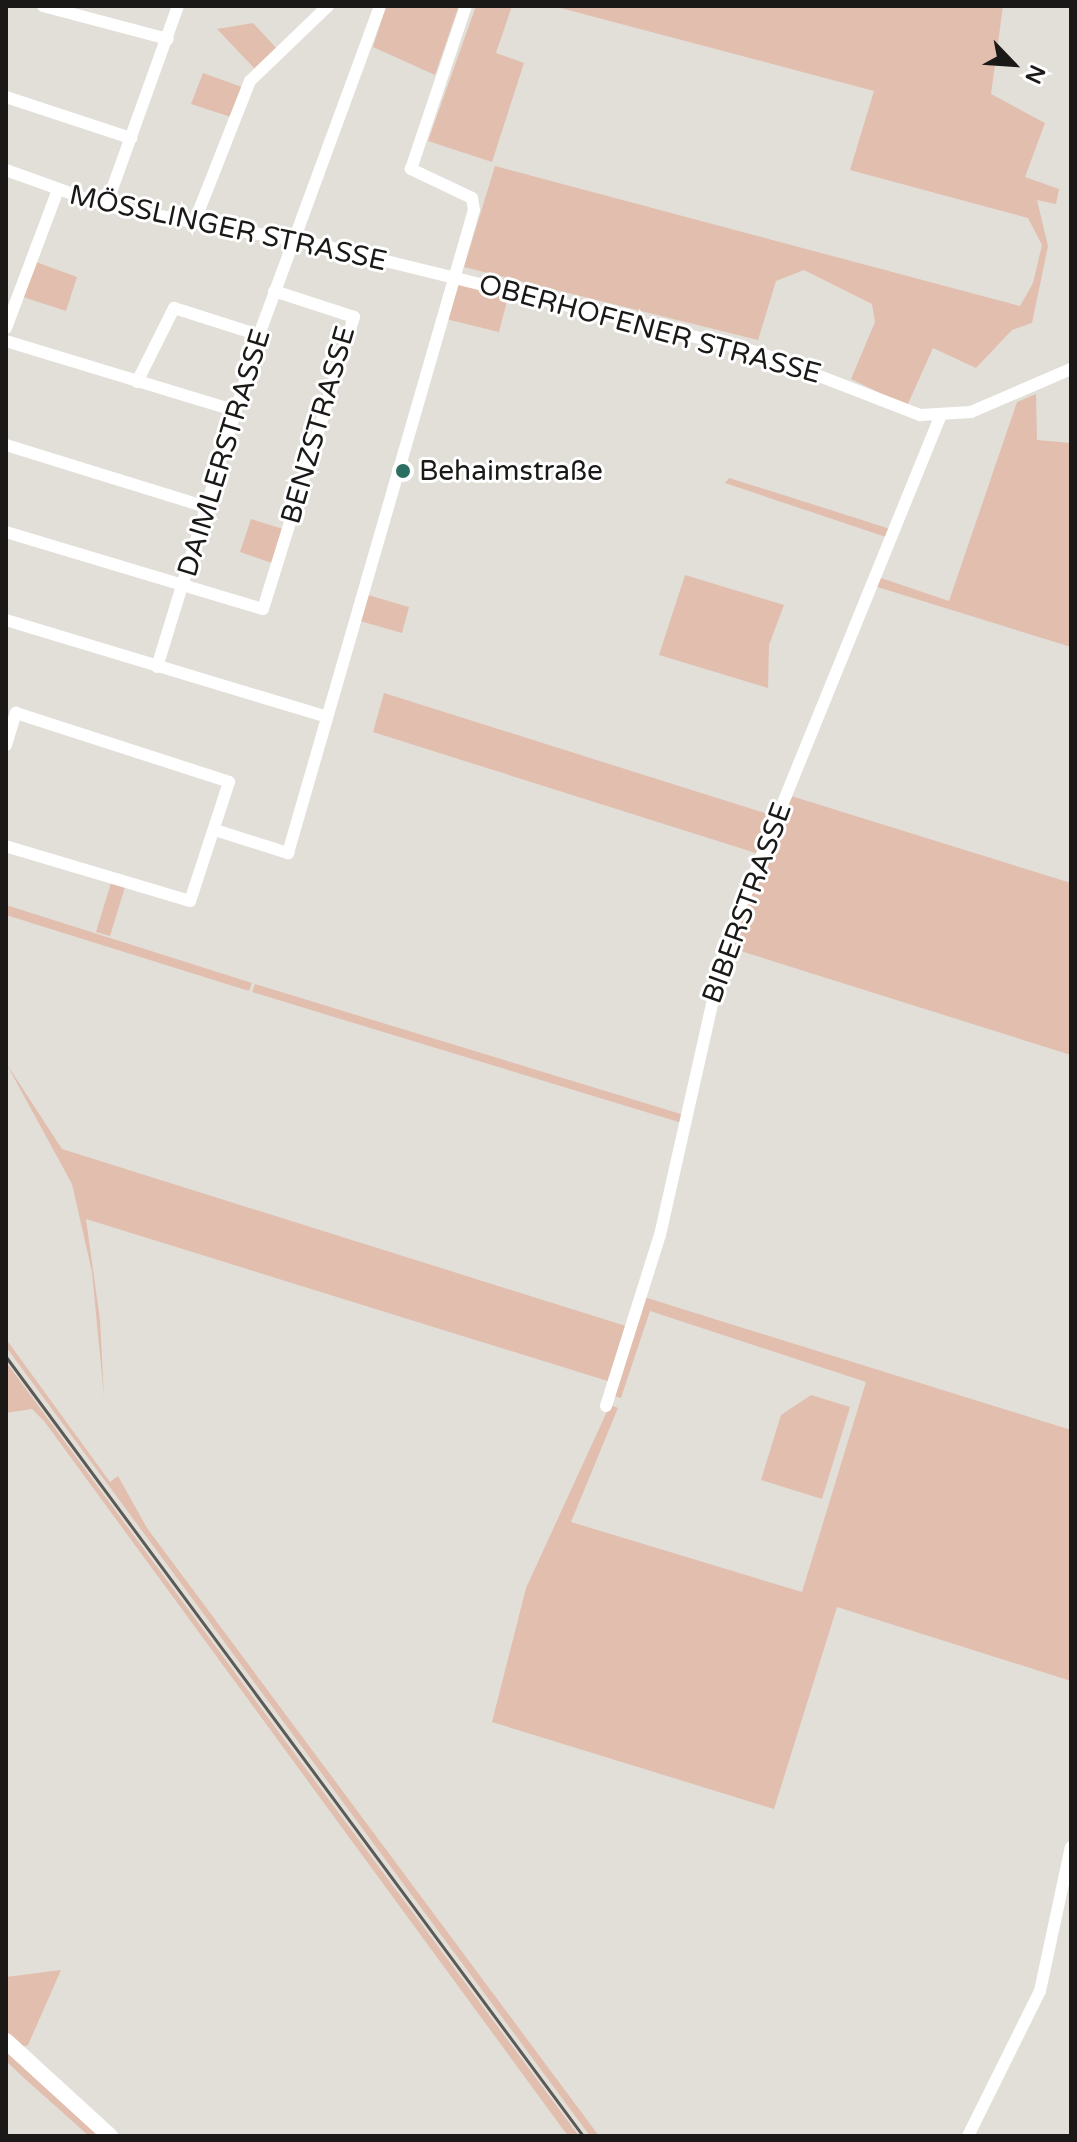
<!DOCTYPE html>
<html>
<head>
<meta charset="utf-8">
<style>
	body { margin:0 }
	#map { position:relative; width:1077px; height:2142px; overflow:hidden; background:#e2dfd9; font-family:"Varela Round",sans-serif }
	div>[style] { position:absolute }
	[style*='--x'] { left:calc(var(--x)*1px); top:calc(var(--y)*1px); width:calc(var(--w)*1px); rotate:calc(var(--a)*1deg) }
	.green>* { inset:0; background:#e1beae }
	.minor>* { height:12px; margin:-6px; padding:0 6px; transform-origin:6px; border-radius:6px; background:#fff }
	.major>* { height:16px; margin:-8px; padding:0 8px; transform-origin:8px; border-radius:8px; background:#fff }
	.rail>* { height:3px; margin:-1.5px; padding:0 1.5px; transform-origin:1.5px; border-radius:1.5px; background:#5b5a56 }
	.dots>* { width:22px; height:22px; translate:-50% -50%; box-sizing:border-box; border:4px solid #fff; border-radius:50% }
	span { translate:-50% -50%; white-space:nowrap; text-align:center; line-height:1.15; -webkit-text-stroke:6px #fff; paint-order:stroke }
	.street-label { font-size:28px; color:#1a1917 }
	.poi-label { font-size:28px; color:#1a1917 }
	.left { translate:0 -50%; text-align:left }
	.frame { position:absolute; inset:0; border:8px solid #1a1917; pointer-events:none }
	.north { position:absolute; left:973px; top:24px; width:80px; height:80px; -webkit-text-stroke:6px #fff; paint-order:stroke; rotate:115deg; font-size:22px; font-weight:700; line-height:32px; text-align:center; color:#1a1917 }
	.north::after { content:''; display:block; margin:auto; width:28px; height:36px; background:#1a1917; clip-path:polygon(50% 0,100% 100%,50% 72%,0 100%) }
</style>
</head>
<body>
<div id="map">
	<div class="green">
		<i style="clip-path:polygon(386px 6px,458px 8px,435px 75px,373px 47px)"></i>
		<i style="clip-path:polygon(476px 6px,512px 6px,496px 53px,524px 63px,492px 162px,428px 141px)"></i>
		<i style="clip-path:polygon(553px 6px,1003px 6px,991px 94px,1045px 123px,1025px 177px,1059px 189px,1056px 204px,1037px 200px,1048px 246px,1032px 323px,1012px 330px,976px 368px,933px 348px,907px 406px,851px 379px,875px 322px,872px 304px,804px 270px,776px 281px,758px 340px,464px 267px,495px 166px,1020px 306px,1033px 283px,1042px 245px,1028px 218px,850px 170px,874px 91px)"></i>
		<i style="clip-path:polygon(253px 23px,277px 49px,255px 69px,217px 29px)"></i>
		<i style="clip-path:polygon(203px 73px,242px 87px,231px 117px,191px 104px)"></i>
		<i style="clip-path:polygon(36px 262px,77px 277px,66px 311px,23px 297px)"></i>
		<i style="clip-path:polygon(457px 283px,508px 297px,499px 332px,446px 319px)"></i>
		<i style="clip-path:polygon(1036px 394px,1037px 440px,1071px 443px,1071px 647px,871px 585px,875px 576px,949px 601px,1017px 402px)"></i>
		<i style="clip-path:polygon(729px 478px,815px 505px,890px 529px,886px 537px,725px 483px)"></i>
		<i style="clip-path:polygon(251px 519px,283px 529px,272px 563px,240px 552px)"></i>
		<i style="clip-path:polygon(685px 575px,784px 605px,769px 645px,768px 688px,659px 655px)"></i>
		<i style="clip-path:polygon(368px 595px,409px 607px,402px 633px,360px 621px)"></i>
		<i style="clip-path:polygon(384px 693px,774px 816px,759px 854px,373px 732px)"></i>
		<i style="clip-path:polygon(788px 795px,1071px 883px,1071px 1055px,728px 947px)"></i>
		<i style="clip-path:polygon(111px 883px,125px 887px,110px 936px,96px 932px)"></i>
		<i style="clip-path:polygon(6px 905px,252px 983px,249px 991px,6px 915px)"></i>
		<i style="clip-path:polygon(255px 984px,684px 1115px,682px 1123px,252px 992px)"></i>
		<i style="clip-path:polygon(6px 1063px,62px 1149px,629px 1327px,611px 1382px,86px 1219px,100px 1320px,104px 1397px,92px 1272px,72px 1184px)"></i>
		<i style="clip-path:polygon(644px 1297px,1071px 1430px,1071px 1681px,837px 1607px,774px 1809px,492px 1722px,526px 1588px,610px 1405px,618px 1408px,571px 1522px,802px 1592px,866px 1382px,650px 1311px,621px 1398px,614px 1396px)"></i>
		<i style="clip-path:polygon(6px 1339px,110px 1482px,118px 1476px,147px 1528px,599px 2136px,590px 2136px,6px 1347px)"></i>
		<i style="clip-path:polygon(6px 1362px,286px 1742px,579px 2136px,568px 2136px,44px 1421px,32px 1409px,6px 1413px)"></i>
		<i style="clip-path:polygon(811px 1395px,850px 1407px,822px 1499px,761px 1480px,781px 1415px)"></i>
		<i style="clip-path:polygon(61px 1970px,28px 2045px,22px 2047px,6px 2031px,6px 1977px)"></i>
		<i style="clip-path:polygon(6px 2050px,101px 2136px,89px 2136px,24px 2078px,6px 2061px)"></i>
	</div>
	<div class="minor">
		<i style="--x:43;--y:6;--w:129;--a:14.8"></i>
		<i style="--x:6;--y:97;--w:132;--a:18.2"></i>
		<i style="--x:6;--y:170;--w:106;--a:19.8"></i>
		<i style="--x:106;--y:206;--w:227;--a:10.4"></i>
		<i style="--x:329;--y:247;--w:444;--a:13.8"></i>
		<i style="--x:760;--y:353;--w:172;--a:21.2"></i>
		<i style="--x:920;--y:415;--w:51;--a:-3.4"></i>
		<i style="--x:971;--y:412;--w:109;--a:-23.3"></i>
		<i style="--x:106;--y:206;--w:213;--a:-70.2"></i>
		<i style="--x:194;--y:223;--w:153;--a:-68.5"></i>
		<i style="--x:250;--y:81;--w:108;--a:-43.9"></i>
		<i style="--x:6;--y:328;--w:145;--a:-69.4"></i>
		<i style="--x:6;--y:341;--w:240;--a:16.9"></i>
		<i style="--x:137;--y:382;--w:83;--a:-63.4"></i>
		<i style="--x:174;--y:308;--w:89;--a:17.6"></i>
		<i style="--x:6;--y:445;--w:209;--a:17.2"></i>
		<i style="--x:6;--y:532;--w:268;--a:16.7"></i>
		<i style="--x:263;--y:609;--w:306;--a:-72.7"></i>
		<i style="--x:354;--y:317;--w:84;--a:-162"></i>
		<i style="--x:6;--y:620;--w:335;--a:16.8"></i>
		<i style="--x:157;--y:667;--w:347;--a:-72.9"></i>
		<i style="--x:259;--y:335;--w:351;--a:-69.8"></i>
		<i style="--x:6;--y:745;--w:34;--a:-73"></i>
		<i style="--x:16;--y:713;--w:224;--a:17.9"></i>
		<i style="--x:229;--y:782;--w:125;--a:108.1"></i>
		<i style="--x:190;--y:901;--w:192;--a:-163.4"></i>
		<i style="--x:215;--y:830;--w:77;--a:17.5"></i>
		<i style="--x:288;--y:853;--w:669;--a:-73.87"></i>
		<i style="--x:474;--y:210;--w:12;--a:-99"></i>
		<i style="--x:472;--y:198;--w:68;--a:-154.6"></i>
		<i style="--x:411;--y:169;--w:172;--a:-71.4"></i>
		<i style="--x:606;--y:1406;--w:179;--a:-72.5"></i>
		<i style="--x:660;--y:1235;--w:299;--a:-77.3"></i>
		<i style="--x:726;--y:943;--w:568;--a:-67.86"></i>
		<i style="--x:968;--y:2136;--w:162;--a:-63.6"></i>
		<i style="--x:1040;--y:1991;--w:147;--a:-77.9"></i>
	</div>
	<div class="major">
		<i style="--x:6;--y:2041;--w:141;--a:42.4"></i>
	</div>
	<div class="rail">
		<i style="--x:6;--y:1357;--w:969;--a:53.47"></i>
	</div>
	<div class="dots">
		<i style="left:403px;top:471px;background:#2a6f61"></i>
	</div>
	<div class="street-label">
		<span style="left:228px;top:228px;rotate:12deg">MÖSSLINGER STRASSE</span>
		<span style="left:650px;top:329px;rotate:15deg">OBERHOFENER STRASSE</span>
		<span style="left:318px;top:425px;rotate:-74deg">BENZSTRASSE</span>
		<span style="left:224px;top:453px;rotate:-73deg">DAIMLERSTRASSE</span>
		<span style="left:747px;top:903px;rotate:-70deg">BIBERSTRASSE</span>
	</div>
	<div class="poi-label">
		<span class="left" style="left:419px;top:471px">Behaimstraße</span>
	</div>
	<div class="frame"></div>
	<div class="north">N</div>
</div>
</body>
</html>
